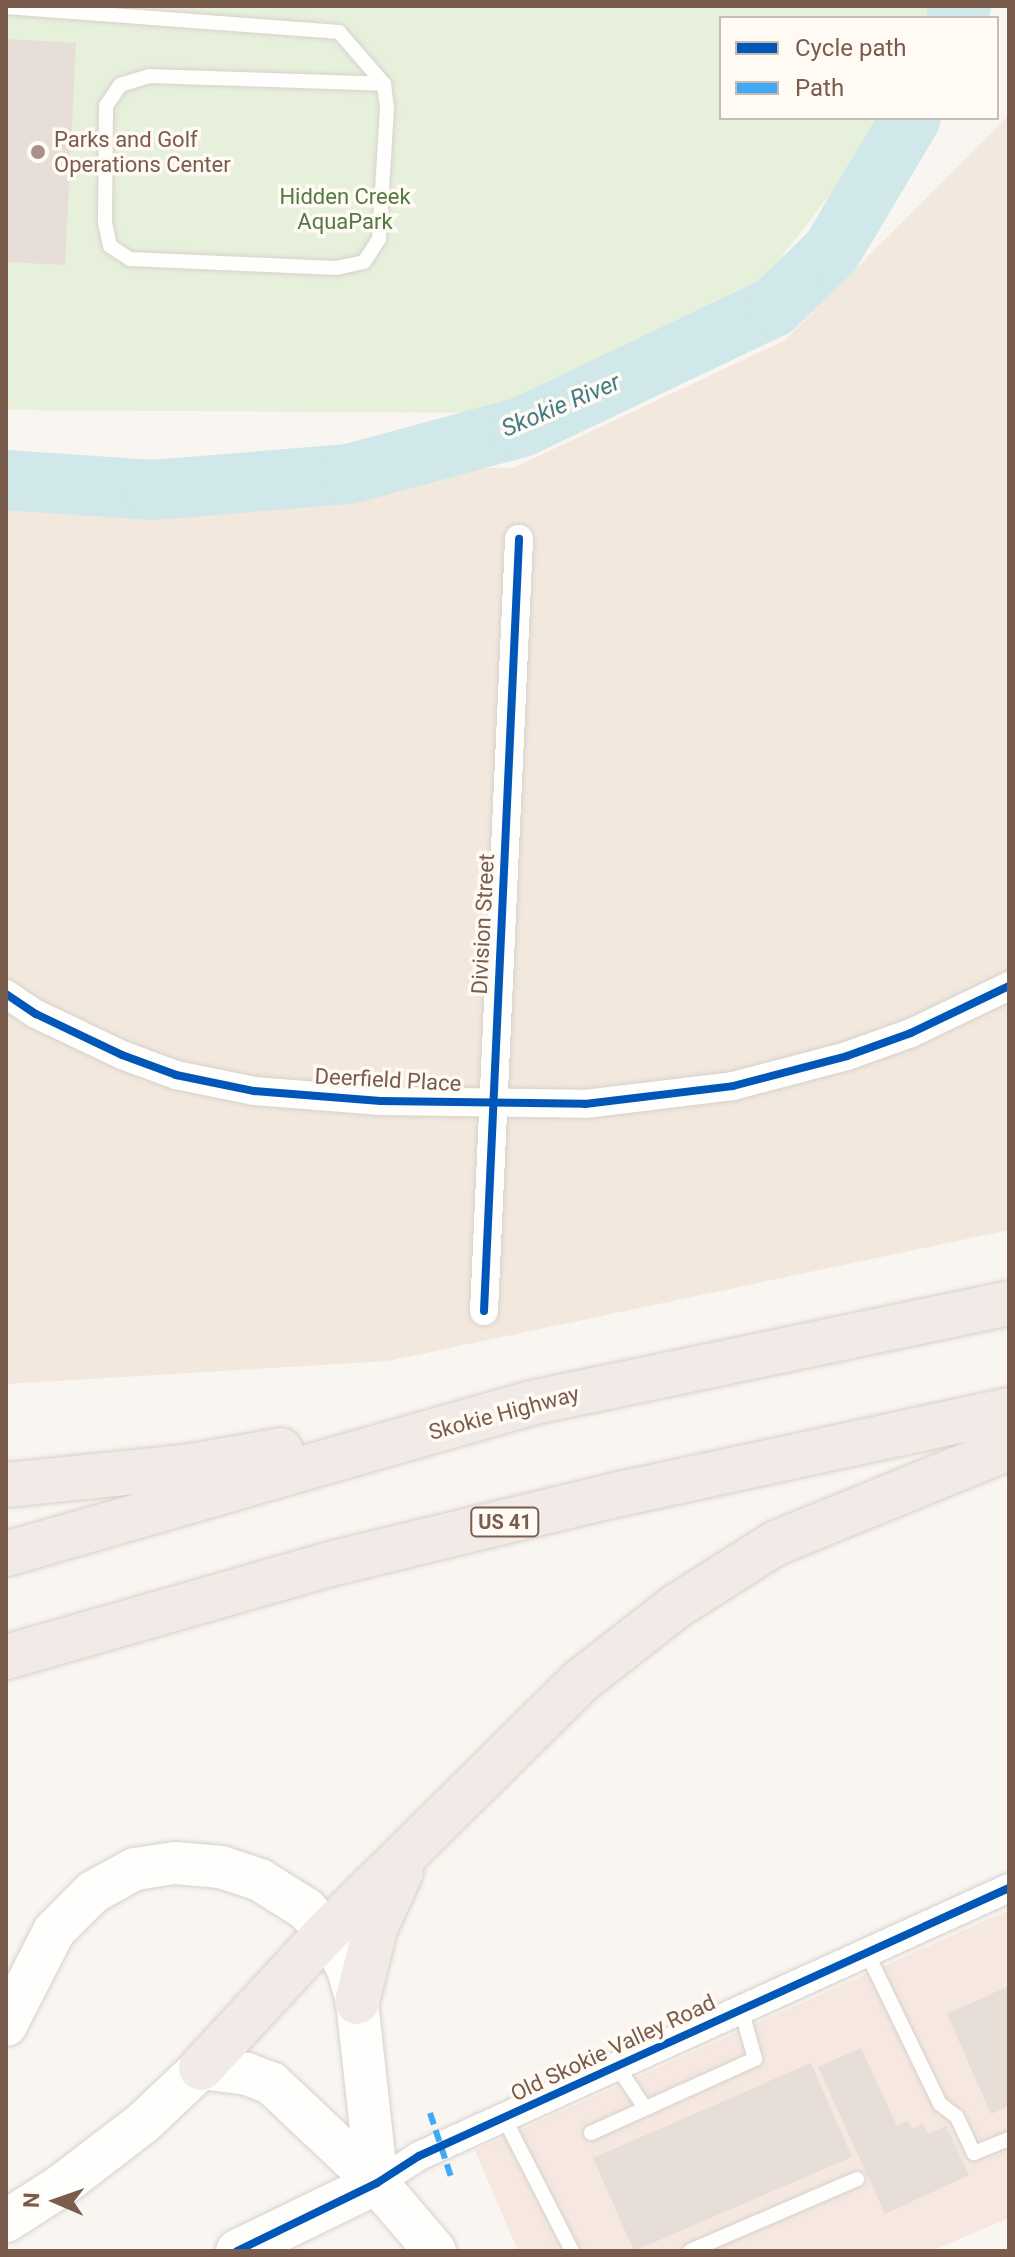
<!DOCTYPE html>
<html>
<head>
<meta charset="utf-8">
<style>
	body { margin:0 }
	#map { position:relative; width:1015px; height:2257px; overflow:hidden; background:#f9f5f0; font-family:Roboto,sans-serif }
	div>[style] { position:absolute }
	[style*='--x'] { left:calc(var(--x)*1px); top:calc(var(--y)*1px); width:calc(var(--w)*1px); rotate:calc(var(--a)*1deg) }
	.residential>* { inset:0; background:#f2e8de }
	.commercial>* { inset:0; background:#f6e8e1 }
	.green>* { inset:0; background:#e7f0db }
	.river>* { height:60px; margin:-30px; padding:0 30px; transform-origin:30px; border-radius:30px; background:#d0e8ea }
	.building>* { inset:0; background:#e6ded7 }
	.roads { filter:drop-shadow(0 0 2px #d7d1cb) drop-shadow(0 0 2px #d7d1cb) }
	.lane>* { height:14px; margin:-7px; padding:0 7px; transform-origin:7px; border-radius:7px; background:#fefefd }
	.street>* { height:28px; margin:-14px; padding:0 14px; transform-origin:14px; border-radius:14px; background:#fefefd }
	.secondary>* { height:42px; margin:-21px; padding:0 21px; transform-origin:21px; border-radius:21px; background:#fefefd }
	.highway>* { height:44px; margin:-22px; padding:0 22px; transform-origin:22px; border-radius:22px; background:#f2eae7 }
	.quiet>* { height:6px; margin-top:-3px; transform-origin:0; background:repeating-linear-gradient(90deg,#3fa9f5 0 12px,transparent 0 18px) }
	.cycleway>* { height:8px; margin:-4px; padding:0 4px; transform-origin:4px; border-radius:4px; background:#0057b8 }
	.dots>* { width:22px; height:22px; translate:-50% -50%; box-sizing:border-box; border:4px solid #fffaf3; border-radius:50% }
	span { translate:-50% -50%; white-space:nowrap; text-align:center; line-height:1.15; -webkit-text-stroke:7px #fffaf3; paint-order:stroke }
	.shield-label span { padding:2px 6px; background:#fffaf3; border:2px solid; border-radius:6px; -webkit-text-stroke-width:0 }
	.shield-label { font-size:20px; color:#7a5c4d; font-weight:700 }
	.poi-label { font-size:22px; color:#7a5c4d }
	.left { translate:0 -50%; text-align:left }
	.park-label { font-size:22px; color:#537a41 }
	.street-label { font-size:22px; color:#7a5c4d }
	.water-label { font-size:24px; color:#437c86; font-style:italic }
	.frame { position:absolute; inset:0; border:8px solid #7a5c4d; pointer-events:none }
	.legend { position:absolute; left:719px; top:16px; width:280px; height:104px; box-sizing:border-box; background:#fffaf3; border:2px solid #cabbb1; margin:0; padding:10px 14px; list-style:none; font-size:24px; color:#7a5c4d }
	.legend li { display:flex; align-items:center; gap:16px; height:40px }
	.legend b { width:40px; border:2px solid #cabbb1 }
	.north { position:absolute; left:16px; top:2161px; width:80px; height:80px; -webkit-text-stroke:6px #fffaf3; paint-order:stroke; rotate:272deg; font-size:22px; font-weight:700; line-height:32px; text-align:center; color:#7a5c4d }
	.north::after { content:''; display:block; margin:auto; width:28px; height:36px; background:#7a5c4d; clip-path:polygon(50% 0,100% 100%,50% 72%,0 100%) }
</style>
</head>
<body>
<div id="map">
	<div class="residential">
		<i style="clip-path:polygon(1009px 115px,1009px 1230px,388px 1361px,6px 1384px,6px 464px,513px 468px,784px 341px)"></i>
	</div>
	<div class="commercial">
		<i style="clip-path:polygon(1009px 1910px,1009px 2218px,931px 2251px,518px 2251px,475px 2150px)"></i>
	</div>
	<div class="green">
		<i style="clip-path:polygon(6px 6px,977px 6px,968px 18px,721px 18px,721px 118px,890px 118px,752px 294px,494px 413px,6px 410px)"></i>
	</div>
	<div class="river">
		<i style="--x:956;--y:18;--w:13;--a:-67"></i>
		<i style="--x:6;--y:480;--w:147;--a:3.9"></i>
		<i style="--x:153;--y:490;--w:197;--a:-4.7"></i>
		<i style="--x:349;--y:474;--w:179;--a:-15.2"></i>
		<i style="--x:522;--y:427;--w:279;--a:-25.5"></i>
		<i style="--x:774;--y:307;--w:79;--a:-44"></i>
		<i style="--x:831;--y:252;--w:156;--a:-59.2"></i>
	</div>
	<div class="building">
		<i style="clip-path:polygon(6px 39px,76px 43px,65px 265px,6px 262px)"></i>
		<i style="clip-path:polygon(1009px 1986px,1009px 2106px,991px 2114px,947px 2014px)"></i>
		<i style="clip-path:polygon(861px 2048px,897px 2126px,908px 2121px,912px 2129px,923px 2123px,928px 2134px,946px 2126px,969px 2175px,885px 2214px,818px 2067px)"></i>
		<i style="clip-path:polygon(811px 2063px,852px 2157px,634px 2251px,593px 2158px)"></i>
	</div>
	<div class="roads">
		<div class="lane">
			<i style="--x:6;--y:7;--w:334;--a:4.3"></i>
			<i style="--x:339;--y:32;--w:69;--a:49.1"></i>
			<i style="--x:384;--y:84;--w:24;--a:83"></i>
			<i style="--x:387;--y:108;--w:131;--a:93.5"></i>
			<i style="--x:379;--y:239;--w:27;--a:123"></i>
			<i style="--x:364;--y:262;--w:29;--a:168"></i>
			<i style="--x:336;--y:268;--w:206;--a:-177.5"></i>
			<i style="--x:130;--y:259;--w:24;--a:-147"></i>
			<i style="--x:110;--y:246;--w:25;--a:-102"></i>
			<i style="--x:105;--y:222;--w:116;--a:-89.5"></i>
			<i style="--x:106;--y:106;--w:25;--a:-56"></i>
			<i style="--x:120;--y:85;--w:30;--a:-17"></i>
			<i style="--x:149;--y:76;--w:235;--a:1.9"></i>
			<i style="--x:867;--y:1953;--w:168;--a:64.2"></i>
			<i style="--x:940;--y:2104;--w:21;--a:37"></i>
			<i style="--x:957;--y:2117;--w:40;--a:65"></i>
			<i style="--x:974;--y:2153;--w:38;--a:-22"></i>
			<i style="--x:617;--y:2066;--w:50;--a:56.3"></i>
			<i style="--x:504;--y:2118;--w:149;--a:62.9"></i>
			<i style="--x:591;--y:2133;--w:180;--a:-24.3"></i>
			<i style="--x:755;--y:2059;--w:52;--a:-105.6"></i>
			<i style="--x:690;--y:2251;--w:182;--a:-23.3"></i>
		</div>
		<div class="street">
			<i style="--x:6;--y:994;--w:36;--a:34"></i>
			<i style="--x:36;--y:1014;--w:95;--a:25.5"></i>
			<i style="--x:122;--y:1055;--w:58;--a:20.3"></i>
			<i style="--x:176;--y:1075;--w:80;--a:11.6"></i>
			<i style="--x:254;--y:1091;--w:127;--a:4.5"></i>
			<i style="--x:381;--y:1101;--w:204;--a:0.8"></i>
			<i style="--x:585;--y:1104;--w:149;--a:-6.9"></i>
			<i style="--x:733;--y:1086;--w:118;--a:-14.7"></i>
			<i style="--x:847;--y:1056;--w:68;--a:-19.8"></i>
			<i style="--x:911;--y:1033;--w:109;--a:-25.6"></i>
			<i style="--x:484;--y:1311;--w:773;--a:-87.4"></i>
			<i style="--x:377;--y:2183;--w:50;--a:-32.7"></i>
			<i style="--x:419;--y:2156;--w:648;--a:-24.43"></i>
		</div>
		<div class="secondary">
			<i style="--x:6;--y:2025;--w:106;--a:-62.9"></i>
			<i style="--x:54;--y:1931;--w:55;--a:-45"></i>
			<i style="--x:93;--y:1892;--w:48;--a:-28.7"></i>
			<i style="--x:135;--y:1869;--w:40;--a:-8.5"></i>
			<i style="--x:175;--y:1863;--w:46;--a:5"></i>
			<i style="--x:221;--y:1867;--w:41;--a:18.4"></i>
			<i style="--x:260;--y:1880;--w:54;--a:32.2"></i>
			<i style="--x:306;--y:1909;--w:31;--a:48"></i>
			<i style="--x:327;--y:1932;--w:39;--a:60"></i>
			<i style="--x:347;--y:1966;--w:37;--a:74"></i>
			<i style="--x:357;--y:2002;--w:182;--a:83.7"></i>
			<i style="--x:6;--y:2221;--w:67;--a:-32.7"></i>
			<i style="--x:62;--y:2185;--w:103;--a:-37.5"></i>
			<i style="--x:144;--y:2122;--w:79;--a:-43.5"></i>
			<i style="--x:201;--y:2068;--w:46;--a:7.4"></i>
			<i style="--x:247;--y:2074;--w:26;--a:21"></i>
			<i style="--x:271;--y:2083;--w:146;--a:43.3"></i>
			<i style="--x:377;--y:2183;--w:89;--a:49.5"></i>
			<i style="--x:237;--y:2251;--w:156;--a:-25.9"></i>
		</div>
		<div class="highway">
			<i style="--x:6;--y:1485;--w:187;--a:-5.8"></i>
			<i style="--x:192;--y:1466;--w:90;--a:-10.2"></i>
			<i style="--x:6;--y:1554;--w:546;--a:-16.05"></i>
			<i style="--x:531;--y:1403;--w:488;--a:-11.8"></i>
			<i style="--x:6;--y:1657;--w:345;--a:-16"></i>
			<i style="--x:338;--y:1562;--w:290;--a:-13.6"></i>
			<i style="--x:620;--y:1494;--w:398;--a:-12.2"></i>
			<i style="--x:357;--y:2002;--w:75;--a:-76.1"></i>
			<i style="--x:375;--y:1929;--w:63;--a:-65.5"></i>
			<i style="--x:201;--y:2068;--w:185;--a:-47.2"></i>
			<i style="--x:327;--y:1932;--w:359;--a:-44.7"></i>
			<i style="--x:582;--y:1680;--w:118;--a:-38.1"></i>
			<i style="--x:675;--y:1607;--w:120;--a:-32.4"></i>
			<i style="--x:776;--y:1543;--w:252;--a:-22.2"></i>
		</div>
	</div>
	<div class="quiet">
		<i style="--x:430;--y:2113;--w:71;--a:71.8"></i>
	</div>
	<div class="cycleway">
		<i style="--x:6;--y:994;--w:36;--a:34"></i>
		<i style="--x:36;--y:1014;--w:95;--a:25.5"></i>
		<i style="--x:122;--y:1055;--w:58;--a:20.3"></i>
		<i style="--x:176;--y:1075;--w:80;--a:11.6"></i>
		<i style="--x:254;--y:1091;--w:127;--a:4.5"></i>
		<i style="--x:381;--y:1101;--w:204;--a:0.8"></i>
		<i style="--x:585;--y:1104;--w:149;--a:-6.9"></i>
		<i style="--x:733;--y:1086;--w:118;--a:-14.7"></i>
		<i style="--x:847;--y:1056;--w:68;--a:-19.8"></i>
		<i style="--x:911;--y:1033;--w:109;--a:-25.6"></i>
		<i style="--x:484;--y:1311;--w:773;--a:-87.4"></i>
		<i style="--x:237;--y:2251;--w:156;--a:-25.9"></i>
		<i style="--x:377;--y:2183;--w:50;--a:-32.7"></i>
		<i style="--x:419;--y:2156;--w:648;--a:-24.43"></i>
	</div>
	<div class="dots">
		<i style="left:38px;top:152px;background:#a69286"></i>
	</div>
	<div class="shield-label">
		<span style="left:505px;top:1522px">US 41</span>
	</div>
	<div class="poi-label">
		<span class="left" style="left:54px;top:152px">Parks and Golf<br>Operations Center</span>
	</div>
	<div class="park-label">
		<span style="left:345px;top:209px">Hidden Creek<br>AquaPark</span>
	</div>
	<div class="street-label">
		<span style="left:483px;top:924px;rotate:-87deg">Division Street</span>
		<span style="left:388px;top:1080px;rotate:3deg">Deerfield Place</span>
		<span style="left:504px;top:1413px;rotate:-15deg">Skokie Highway</span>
		<span style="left:613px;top:2048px;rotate:-25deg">Old Skokie Valley Road</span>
	</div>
	<div class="water-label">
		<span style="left:561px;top:406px;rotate:-23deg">Skokie River</span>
	</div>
	<div class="frame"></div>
	<ul class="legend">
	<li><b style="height:10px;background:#0057b8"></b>Cycle path</li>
	<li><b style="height:10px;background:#3fa9f5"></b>Path</li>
	</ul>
	<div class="north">N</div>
</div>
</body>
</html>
